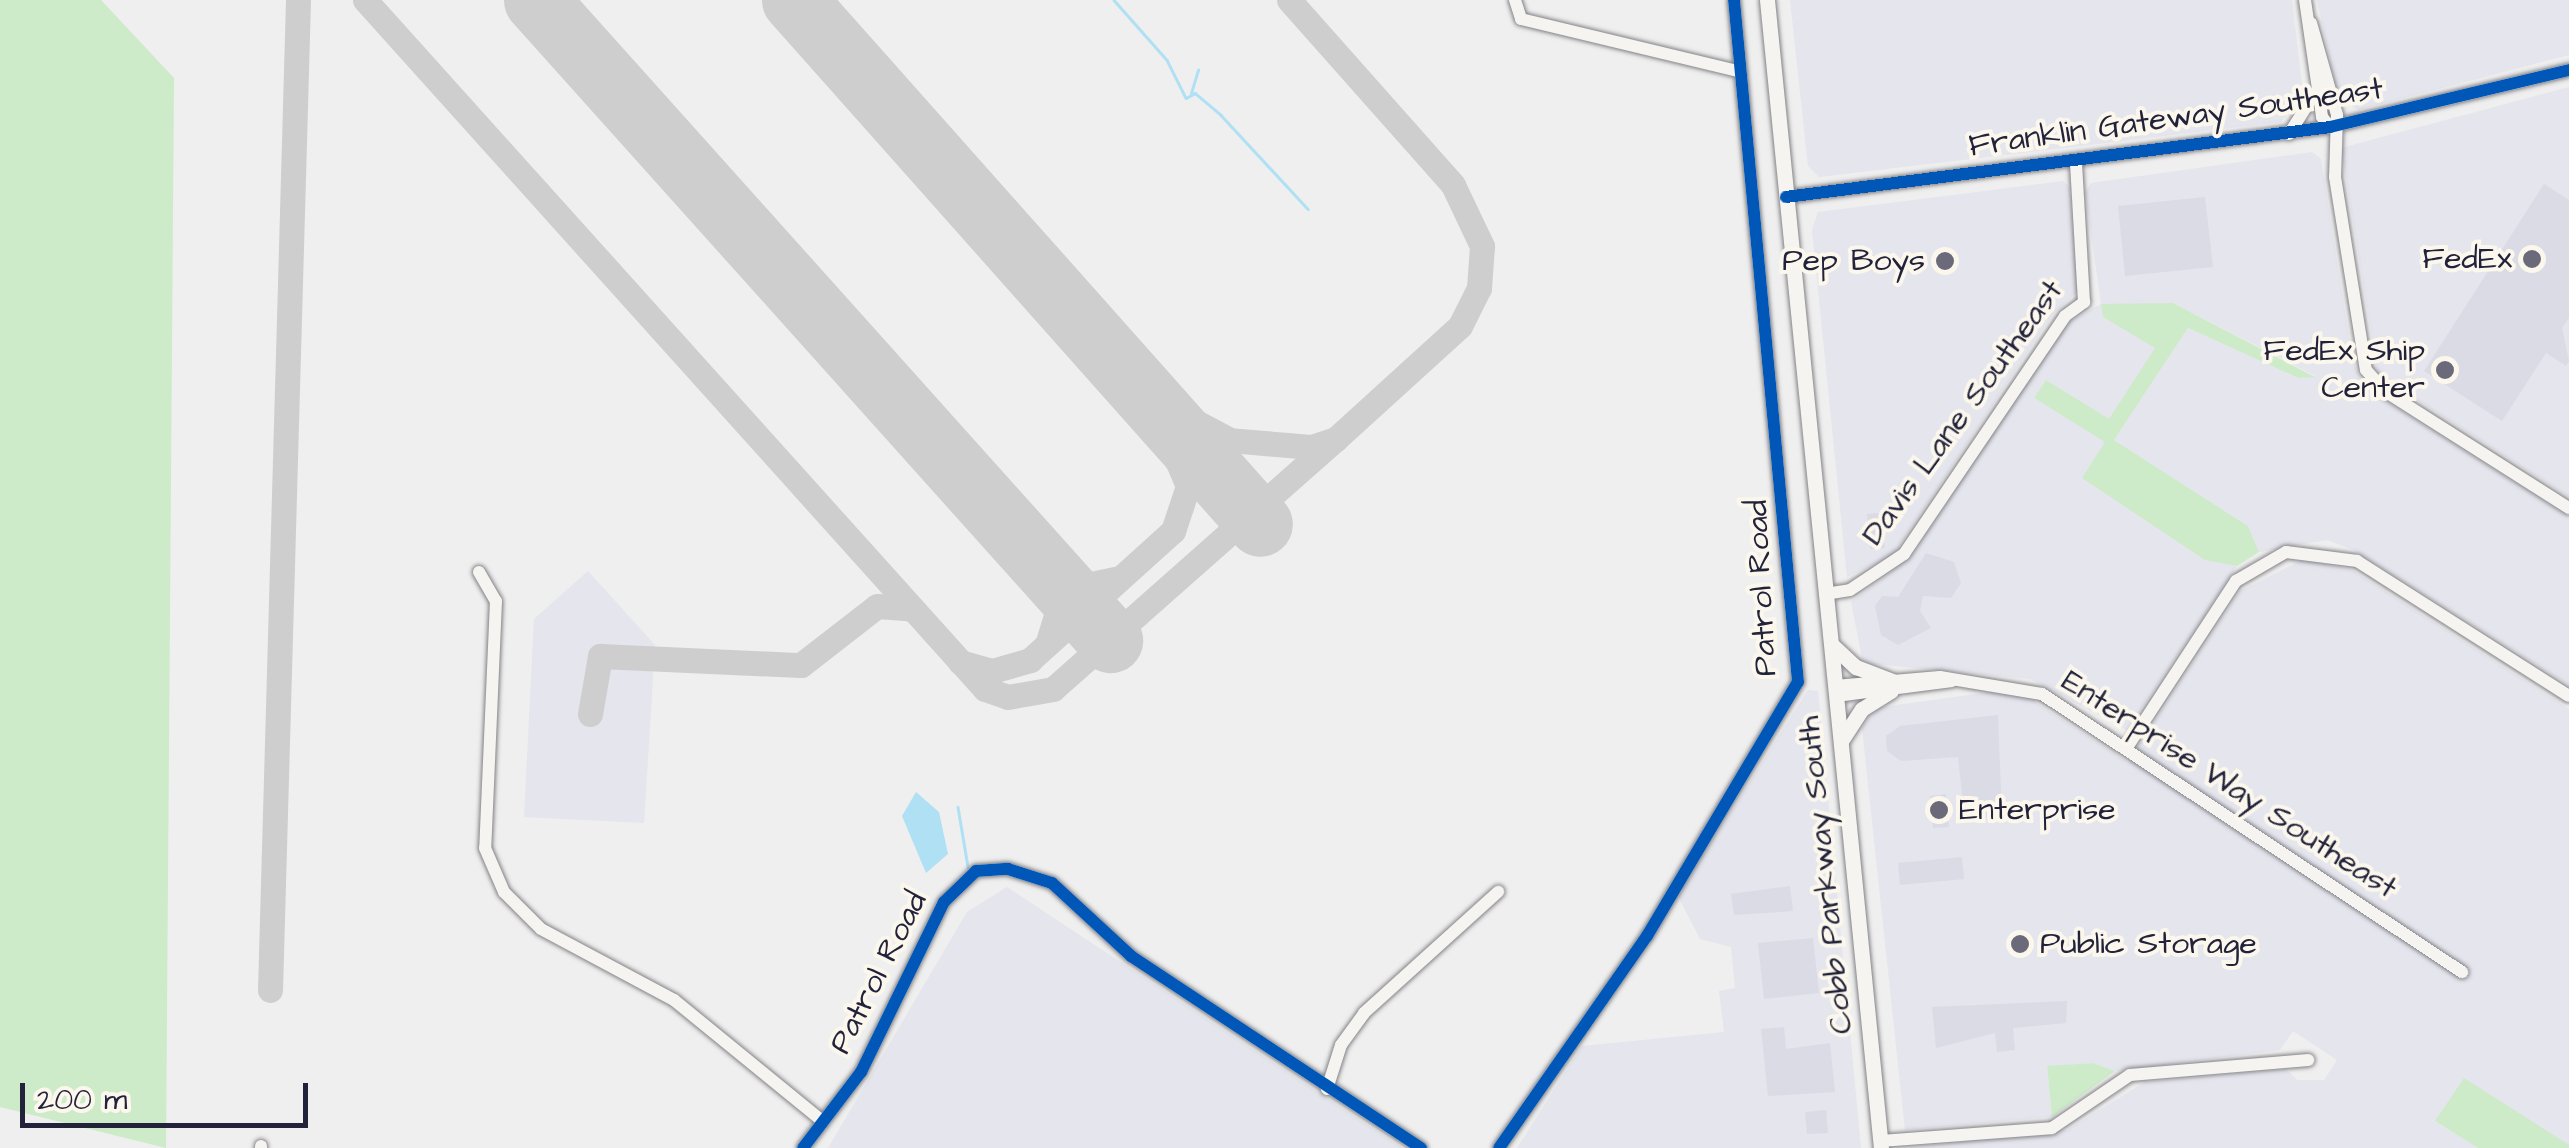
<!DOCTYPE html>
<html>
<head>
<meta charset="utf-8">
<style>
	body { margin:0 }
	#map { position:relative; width:2569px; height:1148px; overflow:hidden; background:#efefef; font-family:"Architects Daughter",sans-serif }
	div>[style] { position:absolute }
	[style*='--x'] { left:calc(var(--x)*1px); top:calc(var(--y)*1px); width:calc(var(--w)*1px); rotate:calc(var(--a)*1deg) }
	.built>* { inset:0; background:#e4e5ed }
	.green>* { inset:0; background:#cdebc9 }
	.water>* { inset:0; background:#afe0f4 }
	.stream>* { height:2.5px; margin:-1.25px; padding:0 1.25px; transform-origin:1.25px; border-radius:1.25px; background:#afe0f4 }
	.taxiway>* { height:25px; margin:-12.5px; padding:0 12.5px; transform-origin:12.5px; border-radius:12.5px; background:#cfcecf }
	.runway>* { height:65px; margin:-32.5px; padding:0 32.5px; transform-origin:32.5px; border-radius:32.5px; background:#cfcecf }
	.building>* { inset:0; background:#dadbe5 }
	.roads { filter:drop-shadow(0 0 2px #838388) drop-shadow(0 0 2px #838388) }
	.minor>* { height:12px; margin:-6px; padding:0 6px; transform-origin:6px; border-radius:6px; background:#f5f4f1 }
	.major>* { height:15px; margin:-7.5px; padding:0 7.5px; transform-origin:7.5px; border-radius:7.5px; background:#f5f4f1 }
	.cycleway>* { height:12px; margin:-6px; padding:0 6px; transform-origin:6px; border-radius:6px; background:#0057b8 }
	.dots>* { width:28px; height:28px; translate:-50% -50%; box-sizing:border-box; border:5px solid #fbf7ec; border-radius:50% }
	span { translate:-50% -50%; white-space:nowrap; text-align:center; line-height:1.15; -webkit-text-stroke:8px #fbf7ec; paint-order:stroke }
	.street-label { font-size:32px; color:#22223b }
	.poi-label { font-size:32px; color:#22223b }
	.right { translate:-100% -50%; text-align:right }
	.left { translate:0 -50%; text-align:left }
	.scale { position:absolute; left:20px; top:1083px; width:288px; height:45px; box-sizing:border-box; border:5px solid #22223b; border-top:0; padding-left:12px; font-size:30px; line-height:35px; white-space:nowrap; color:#22223b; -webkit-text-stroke:8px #fbf7ec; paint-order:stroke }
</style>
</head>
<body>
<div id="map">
	<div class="built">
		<i style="clip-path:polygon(1790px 0,2292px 0,2303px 93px,2281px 122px,1819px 177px,1808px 166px)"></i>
		<i style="clip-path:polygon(2317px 0,2569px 0,2569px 55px,2358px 110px,2338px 97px)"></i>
		<i style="clip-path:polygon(2569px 87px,2569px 497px,2378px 375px,2341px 148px)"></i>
		<i style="clip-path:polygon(2312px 152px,2321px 159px,2353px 362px,2365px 388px,2569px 517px,2569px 685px,2354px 550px,2327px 540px,2259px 552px,2248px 526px,2114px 440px,2188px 328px,2297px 378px,2315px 376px,2173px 303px,2103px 317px,2156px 348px,2109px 420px,2046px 380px,2034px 398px,2106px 442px,2083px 478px,2205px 559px,2237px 566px,2127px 730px,2030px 679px,1863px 663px,1851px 602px,1911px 557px,2065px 324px,2101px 304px,2085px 192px,2091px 183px)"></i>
		<i style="clip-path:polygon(2063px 181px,2070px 187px,2078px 291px,2053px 314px,1893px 555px,1847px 577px,1812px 230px,1818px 212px)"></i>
		<i style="clip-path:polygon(2304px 559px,2352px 570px,2569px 709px,2569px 1145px,2435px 1121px,2478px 1148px,1907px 1148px,2067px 1130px,2145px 1082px,2286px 1069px,2297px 1080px,2324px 1080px,2337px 1060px,2293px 1031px,2280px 1050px,2115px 1071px,2093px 1063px,2047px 1067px,2052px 1117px,1905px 1130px,1862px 728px,1875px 708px,1998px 691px,2029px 698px,2128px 762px,2240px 591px)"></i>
		<i style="clip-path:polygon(588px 571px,655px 645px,644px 823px,524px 817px,534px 619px)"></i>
		<i style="clip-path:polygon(1808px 690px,1818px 691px,1861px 1148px,1517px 1148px,1582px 1046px,1724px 1032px,1719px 991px,1735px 988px,1731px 947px,1700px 939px,1678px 896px)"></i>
		<i style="clip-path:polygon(1007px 887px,1402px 1148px,828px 1148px,967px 912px)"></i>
	</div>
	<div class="green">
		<i style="clip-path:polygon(0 0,101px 0,174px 78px,166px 1148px,0 1107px)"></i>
		<i style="clip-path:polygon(2173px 303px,2315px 377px,2298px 378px,2188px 328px,2114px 440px,2248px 526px,2259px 552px,2237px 566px,2205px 560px,2082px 478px,2105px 442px,2034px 398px,2046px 380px,2109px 419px,2155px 348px,2103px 317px,2101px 304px)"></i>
		<i style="clip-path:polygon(2093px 1063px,2115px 1071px,2052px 1117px,2047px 1066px)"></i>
		<i style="clip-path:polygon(2464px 1078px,2569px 1145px,2569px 1148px,2478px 1148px,2435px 1121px)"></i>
	</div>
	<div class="water">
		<i style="clip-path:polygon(916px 792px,939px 812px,948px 854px,926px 873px,902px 816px)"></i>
	</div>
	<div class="stream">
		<i style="--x:1114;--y:0;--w:80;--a:48.5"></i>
		<i style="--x:1167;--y:60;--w:42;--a:63.4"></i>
		<i style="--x:1186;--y:98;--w:10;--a:-29"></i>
		<i style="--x:1195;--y:93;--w:34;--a:40"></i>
		<i style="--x:1221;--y:115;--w:128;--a:47.2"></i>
		<i style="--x:1191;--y:93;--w:24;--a:-73"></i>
		<i style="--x:958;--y:807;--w:61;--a:80.5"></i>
	</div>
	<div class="taxiway">
		<i style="--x:365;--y:0;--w:927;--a:48.02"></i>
		<i style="--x:985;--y:689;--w:24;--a:19"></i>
		<i style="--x:1008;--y:697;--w:46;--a:-10.1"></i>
		<i style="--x:1053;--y:689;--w:378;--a:-41.5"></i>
		<i style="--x:1336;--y:439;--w:26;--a:162"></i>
		<i style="--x:1311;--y:447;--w:81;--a:-175.1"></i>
		<i style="--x:1230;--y:440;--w:92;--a:-152"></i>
		<i style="--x:1289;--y:0;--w:247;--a:48.4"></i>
		<i style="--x:1453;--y:185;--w:68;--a:64.6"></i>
		<i style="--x:1482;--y:246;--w:42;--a:94.1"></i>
		<i style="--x:1479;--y:288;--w:42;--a:116.6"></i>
		<i style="--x:1460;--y:326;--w:168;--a:137.7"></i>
		<i style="--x:1044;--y:567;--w:46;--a:23.2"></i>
		<i style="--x:1086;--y:585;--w:33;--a:-12"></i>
		<i style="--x:1044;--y:567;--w:44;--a:71.6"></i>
		<i style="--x:1058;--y:609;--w:34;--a:107"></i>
		<i style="--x:960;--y:662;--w:33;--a:16"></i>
		<i style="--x:992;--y:671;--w:40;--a:-16"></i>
		<i style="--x:1030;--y:660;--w:193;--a:-42.1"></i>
		<i style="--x:1173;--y:531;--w:47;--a:-71.6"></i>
		<i style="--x:1188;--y:486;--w:89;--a:-113.1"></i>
		<i style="--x:590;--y:714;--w:59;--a:-80.2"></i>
		<i style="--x:600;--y:656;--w:201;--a:2.6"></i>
		<i style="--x:801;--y:665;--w:96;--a:-37.8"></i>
		<i style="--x:877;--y:606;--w:31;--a:4"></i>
		<i style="--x:270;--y:990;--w:990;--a:-88.38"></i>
	</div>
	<div class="runway">
		<i style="--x:536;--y:0;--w:860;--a:48.11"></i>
		<i style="--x:794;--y:0;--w:701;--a:48.35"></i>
	</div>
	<div class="building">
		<i style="clip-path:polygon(2544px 184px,2569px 200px,2569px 318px,2562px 328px,2569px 361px,2566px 366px,2546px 353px,2502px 421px,2424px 371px)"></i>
		<i style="clip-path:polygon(2205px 197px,2213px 267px,2125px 276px,2118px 206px)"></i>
		<i style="clip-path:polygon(1879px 513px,1885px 548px,1870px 549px,1867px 514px)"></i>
		<i style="clip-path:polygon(1926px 553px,1954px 562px,1961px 583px,1951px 598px,1923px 596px,1920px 611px,1931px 628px,1898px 645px,1881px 635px,1875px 606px,1882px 596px,1898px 597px)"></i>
		<i style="clip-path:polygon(1998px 715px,2002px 816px,1965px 820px,1958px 757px,1901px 761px,1887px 751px,1886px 736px,1900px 726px)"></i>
		<i style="clip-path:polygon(1946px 794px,1949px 827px,1933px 828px,1930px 796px)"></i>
		<i style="clip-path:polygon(1962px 857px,1964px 879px,1900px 885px,1898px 863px)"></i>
		<i style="clip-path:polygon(1790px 886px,1793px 911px,1734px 915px,1731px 894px)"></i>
		<i style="clip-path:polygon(1813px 938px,1819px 993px,1764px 999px,1758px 943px)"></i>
		<i style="clip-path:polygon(2067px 1001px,2066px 1023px,2013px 1028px,2015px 1050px,1997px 1052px,1995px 1033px,1936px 1048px,1932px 1007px)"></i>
		<i style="clip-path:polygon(1784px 1027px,1786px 1049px,1830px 1043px,1835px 1092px,1768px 1096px,1761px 1029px)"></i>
		<i style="clip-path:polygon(1826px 1110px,1828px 1133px,1807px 1134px,1805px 1112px)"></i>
	</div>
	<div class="roads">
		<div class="minor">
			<i style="--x:1515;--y:0;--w:20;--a:72"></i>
			<i style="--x:1521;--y:19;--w:226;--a:13.5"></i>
			<i style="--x:2305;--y:0;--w:118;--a:81.7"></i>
			<i style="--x:2322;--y:117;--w:13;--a:51"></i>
			<i style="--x:2311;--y:23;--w:96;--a:74.2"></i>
			<i style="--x:2337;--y:115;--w:62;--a:91.8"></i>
			<i style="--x:2335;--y:177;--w:195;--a:80.9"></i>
			<i style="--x:2366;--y:370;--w:30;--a:48"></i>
			<i style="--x:2386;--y:392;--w:217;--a:32.4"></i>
			<i style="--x:2289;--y:134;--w:52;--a:-57.5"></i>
			<i style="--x:1786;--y:197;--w:548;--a:-7.33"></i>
			<i style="--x:2330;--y:127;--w:246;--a:-13.4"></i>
			<i style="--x:479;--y:572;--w:34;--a:60"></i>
			<i style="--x:496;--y:601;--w:247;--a:92.5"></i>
			<i style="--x:485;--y:848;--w:48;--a:66.6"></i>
			<i style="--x:504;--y:892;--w:52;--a:45"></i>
			<i style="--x:541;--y:929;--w:151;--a:28.1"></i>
			<i style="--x:674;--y:1000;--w:190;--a:39.2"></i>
			<i style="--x:1825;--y:594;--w:25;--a:-9"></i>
			<i style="--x:1850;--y:590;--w:65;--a:-33.7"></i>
			<i style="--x:1904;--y:554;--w:287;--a:-55.9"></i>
			<i style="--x:2065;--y:316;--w:24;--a:-36"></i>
			<i style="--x:2084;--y:302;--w:138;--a:-93.3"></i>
			<i style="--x:1835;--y:686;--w:105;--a:-4.9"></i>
			<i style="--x:1940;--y:677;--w:103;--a:9.5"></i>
			<i style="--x:2042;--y:694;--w:504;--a:33.5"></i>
			<i style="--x:1836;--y:696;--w:117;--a:-7.4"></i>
			<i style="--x:2126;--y:749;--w:201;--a:-56.8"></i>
			<i style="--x:2236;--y:581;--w:58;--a:-30.1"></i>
			<i style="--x:2286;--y:552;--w:72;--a:7.2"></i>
			<i style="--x:2357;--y:561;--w:251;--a:32.5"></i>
			<i style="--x:1327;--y:1089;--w:46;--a:-72.3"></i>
			<i style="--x:1341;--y:1045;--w:39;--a:-54"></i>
			<i style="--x:1364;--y:1013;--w:181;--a:-42.1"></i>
			<i style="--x:1880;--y:1141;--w:172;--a:-4.3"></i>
			<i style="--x:2052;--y:1128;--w:94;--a:-34.2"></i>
			<i style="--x:2130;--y:1075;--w:179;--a:-4.8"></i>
			<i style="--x:261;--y:1148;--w:2;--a:-90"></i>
			<i style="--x:803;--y:1148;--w:96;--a:-52.7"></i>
			<i style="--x:861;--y:1072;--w:189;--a:-64"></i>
			<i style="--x:944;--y:902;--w:45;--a:-44.1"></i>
			<i style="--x:976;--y:871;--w:32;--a:-4"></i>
			<i style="--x:1008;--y:869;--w:46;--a:17.7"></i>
			<i style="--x:1052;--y:883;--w:108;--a:42.7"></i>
			<i style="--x:1131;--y:956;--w:348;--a:33.5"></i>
			<i style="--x:1499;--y:1148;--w:259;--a:-55.1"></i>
			<i style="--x:1647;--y:936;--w:295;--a:-59.3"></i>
			<i style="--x:1798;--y:682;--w:685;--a:-95.36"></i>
		</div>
		<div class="major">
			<i style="--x:1767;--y:0;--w:1154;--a:84.33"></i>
			<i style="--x:1832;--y:645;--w:33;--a:43"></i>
			<i style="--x:1856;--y:667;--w:39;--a:21"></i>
			<i style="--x:1841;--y:741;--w:38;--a:-57"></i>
			<i style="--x:1862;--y:709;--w:34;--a:-32"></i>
		</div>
	</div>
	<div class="cycleway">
		<i style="--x:1786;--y:197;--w:548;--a:-7.33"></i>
		<i style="--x:2330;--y:127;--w:246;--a:-13.4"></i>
		<i style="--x:803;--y:1148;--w:96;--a:-52.7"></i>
		<i style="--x:861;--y:1072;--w:189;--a:-64"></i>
		<i style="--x:944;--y:902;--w:45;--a:-44.1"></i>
		<i style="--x:976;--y:871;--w:32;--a:-4"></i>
		<i style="--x:1008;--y:869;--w:46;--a:17.7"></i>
		<i style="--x:1052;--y:883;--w:108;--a:42.7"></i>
		<i style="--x:1131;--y:956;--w:348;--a:33.5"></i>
		<i style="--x:1499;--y:1148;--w:259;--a:-55.1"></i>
		<i style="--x:1647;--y:936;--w:295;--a:-59.3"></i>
		<i style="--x:1798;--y:682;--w:685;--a:-95.36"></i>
	</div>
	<div class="dots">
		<i style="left:2532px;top:259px;background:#6a6a7a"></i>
		<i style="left:1945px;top:261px;background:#6a6a7a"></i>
		<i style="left:2445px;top:370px;background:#6a6a7a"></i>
		<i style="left:1939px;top:810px;background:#6a6a7a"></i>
		<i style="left:2020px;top:944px;background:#6a6a7a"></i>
	</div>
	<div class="street-label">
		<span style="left:2176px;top:118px;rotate:-8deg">Franklin Gateway Southeast</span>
		<span style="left:1963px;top:413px;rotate:-54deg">Davis Lane Southeast</span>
		<span style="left:1762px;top:588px;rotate:-93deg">Patrol Road</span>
		<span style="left:2229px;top:785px;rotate:33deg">Enterprise Way Southeast</span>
		<span style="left:1826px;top:875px;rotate:-96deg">Cobb Parkway South</span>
		<span style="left:879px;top:973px;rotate:-63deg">Patrol Road</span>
	</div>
	<div class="poi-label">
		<span class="right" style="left:2512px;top:259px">FedEx</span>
		<span class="right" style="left:1925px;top:261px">Pep Boys</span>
		<span class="right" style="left:2425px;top:370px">FedEx Ship<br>Center</span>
		<span class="left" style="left:1959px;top:810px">Enterprise</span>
		<span class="left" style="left:2040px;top:944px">Public Storage</span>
	</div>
	<div class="scale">200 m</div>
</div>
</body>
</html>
